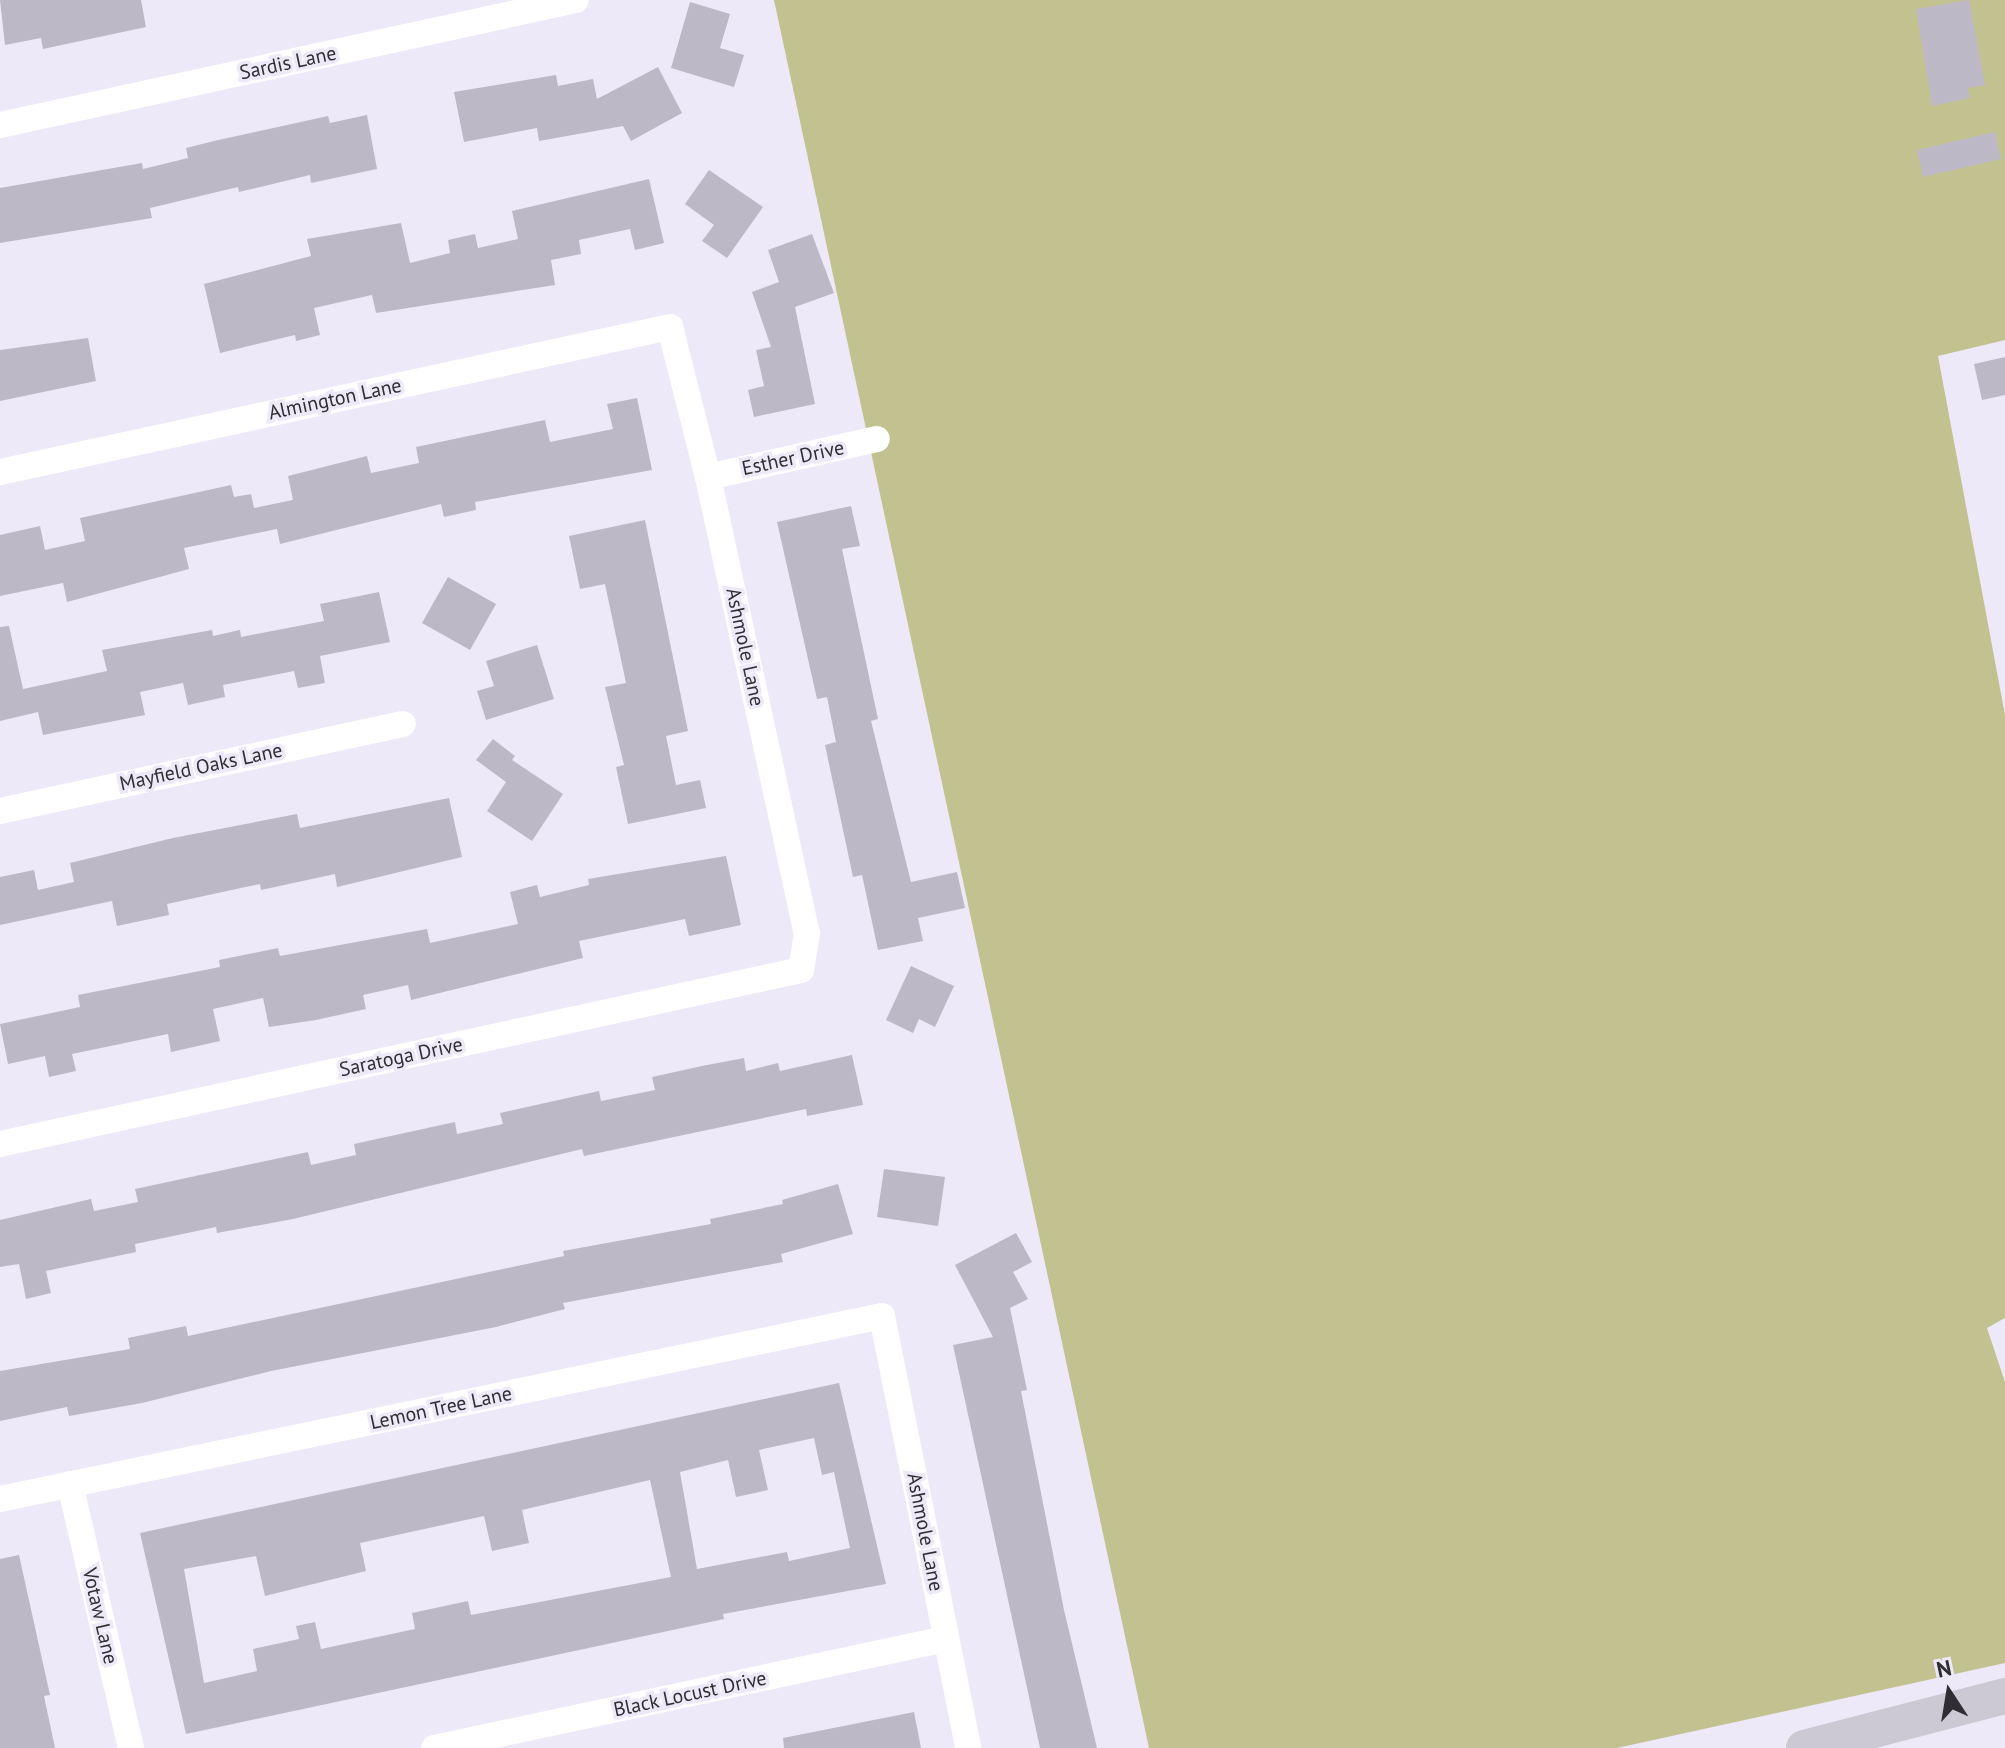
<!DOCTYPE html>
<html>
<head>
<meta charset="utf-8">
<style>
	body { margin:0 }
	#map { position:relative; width:2005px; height:1748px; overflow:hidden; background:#eee9f8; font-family:"PT Sans",sans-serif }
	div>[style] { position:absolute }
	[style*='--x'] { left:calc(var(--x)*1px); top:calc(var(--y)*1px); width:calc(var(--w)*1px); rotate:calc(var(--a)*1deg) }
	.forest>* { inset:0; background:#c2c190 }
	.building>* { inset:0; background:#bdb8c6 }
	.minor>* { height:26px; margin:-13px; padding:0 13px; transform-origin:13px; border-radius:13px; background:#fff }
	.secondary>* { height:36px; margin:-18px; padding:0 18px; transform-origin:18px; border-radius:18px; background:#ccc8d4 }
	span { translate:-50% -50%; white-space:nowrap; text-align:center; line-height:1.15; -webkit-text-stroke:7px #eee9f8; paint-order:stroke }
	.street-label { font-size:20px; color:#302e33 }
	.north { position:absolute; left:1909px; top:1652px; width:80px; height:80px; -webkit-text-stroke:6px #eee9f8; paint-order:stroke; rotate:348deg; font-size:22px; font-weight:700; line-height:32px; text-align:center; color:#302e33 }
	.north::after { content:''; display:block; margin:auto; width:28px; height:36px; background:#302e33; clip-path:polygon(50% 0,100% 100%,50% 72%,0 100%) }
</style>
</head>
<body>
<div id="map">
	<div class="forest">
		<i style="clip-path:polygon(774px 0,2005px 0,2005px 340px,1938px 356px,2005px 715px,2005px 1318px,1987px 1328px,2005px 1382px,2005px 1663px,1617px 1748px,1149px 1748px)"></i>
	</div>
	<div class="building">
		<i style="clip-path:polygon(0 0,141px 0,146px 27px,43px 49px,41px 38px,5px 45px)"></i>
		<i style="clip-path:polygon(1969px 0,1985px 85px,1968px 88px,1970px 98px,1932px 106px,1916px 9px)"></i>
		<i style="clip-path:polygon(690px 2px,730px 14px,720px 48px,744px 55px,734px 87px,671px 68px)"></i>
		<i style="clip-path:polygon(658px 67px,682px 113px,631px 141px,623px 126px,539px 141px,537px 128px,464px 142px,454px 92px,556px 75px,558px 86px,593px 79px,597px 99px)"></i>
		<i style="clip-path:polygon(367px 115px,377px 169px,311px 183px,310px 175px,239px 192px,238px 187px,150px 208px,152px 218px,0 243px,0 188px,142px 163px,143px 169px,188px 158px,186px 148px,214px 141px,328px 116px,330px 123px)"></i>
		<i style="clip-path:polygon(1995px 132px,2001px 159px,1923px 177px,1917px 150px)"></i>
		<i style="clip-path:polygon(709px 170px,763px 207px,727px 258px,702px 241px,714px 225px,685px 204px)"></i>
		<i style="clip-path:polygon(649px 179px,664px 243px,635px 250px,630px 229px,579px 240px,581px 254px,551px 260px,555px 285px,376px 313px,372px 295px,314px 308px,320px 335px,296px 341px,295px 335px,220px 353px,204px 284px,311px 256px,307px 239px,401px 223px,410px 263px,450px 253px,448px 240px,475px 234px,478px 248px,518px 239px,512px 211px)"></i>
		<i style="clip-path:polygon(812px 234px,834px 293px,795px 307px,815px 404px,754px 417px,748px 390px,764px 386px,756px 350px,771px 347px,752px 292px,779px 282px,768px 250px)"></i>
		<i style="clip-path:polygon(88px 338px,96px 381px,0 401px,0 350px)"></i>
		<i style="clip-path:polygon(2005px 357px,2005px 395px,1982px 400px,1974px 364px)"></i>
		<i style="clip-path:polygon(637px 398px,652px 470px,475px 502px,476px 510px,444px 517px,441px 504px,280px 544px,277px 529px,184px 548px,189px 569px,67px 602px,63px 583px,0 596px,0 535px,40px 526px,45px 550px,85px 541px,80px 518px,231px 485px,234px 497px,251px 494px,254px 508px,293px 500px,288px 476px,367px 456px,371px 473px,419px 463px,416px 447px,545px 420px,550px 442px,613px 429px,607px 404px)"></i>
		<i style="clip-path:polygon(851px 506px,860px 546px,842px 549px,878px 719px,871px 721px,911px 882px,957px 872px,965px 908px,918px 918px,923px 941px,878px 950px,862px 875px,853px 877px,825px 745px,836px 742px,827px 697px,817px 699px,777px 522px)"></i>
		<i style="clip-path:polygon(645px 520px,688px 731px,666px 736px,676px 785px,700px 780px,706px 808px,628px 824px,616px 767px,624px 765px,605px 687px,626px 683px,605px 584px,580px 589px,569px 536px)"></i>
		<i style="clip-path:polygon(448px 577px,496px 604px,470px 650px,422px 623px)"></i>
		<i style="clip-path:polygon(379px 592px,390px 642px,320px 656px,325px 683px,298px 688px,294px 671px,223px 685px,225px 697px,188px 705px,183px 683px,140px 692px,145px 715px,43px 735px,38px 712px,0 721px,0 627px,9px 626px,23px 689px,107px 671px,102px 650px,212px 630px,213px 636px,240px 630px,241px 637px,324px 621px,320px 604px)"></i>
		<i style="clip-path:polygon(537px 645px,554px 699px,486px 720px,477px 691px,494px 686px,486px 661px)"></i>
		<i style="clip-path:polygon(493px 739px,515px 756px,512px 760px,563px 794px,532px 841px,487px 811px,506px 782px,476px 760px)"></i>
		<i style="clip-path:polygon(449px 798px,462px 857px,337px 887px,335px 874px,261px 890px,260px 884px,167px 904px,169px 915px,117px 926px,112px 901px,0 925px,0 877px,34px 870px,38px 890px,74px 882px,70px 863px,173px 838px,297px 814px,300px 828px)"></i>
		<i style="clip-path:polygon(726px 856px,741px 925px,689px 936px,685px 919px,579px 941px,583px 958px,411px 1000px,408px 985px,363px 995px,366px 1009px,316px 1020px,269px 1027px,263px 998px,213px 1009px,220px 1041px,171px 1052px,168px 1034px,72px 1054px,76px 1071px,49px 1077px,45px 1056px,8px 1064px,0 1024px,80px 1007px,78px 995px,220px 967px,219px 960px,278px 948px,280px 956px,427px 929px,430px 943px,518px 924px,510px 892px,537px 885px,540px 897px,589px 885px,588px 879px)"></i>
		<i style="clip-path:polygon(911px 966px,954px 986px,935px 1027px,919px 1019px,913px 1033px,886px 1020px)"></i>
		<i style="clip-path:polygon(852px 1055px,863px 1105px,807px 1116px,806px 1109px,584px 1156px,582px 1149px,293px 1219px,217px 1233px,216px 1227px,135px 1244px,136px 1252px,46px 1271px,51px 1293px,26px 1299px,19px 1264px,0 1267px,0 1220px,91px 1199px,94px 1211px,138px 1202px,135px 1189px,308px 1152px,311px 1165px,356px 1155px,354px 1144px,455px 1122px,457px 1134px,503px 1124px,500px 1113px,599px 1091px,601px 1101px,655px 1090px,652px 1077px,702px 1066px,744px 1058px,746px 1071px,778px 1063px,780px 1071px)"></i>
		<i style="clip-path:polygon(884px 1169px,945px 1177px,938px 1226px,877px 1217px)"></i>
		<i style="clip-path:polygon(838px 1184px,853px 1234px,781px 1254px,783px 1262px,563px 1303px,565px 1309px,496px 1327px,271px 1371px,142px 1403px,69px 1416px,67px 1407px,0 1421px,0 1371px,130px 1349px,128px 1338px,186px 1326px,188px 1336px,564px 1256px,563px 1251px,711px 1224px,710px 1219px,783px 1204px,782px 1200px)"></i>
		<i style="clip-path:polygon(1016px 1233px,1032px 1262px,1013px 1272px,1028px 1299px,1010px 1308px,1027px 1390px,1021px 1391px,1064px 1610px,1097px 1748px,1040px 1748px,953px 1345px,993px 1337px,955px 1265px)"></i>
		<i style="clip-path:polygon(evenodd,839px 1383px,886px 1584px,723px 1614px,724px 1619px,186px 1734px,140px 1533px,839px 1383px,814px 1438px,822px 1475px,834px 1472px,850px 1548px,789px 1561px,787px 1552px,697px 1569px,680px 1472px,728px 1460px,736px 1497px,768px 1490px,759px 1450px,814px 1438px,839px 1383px,650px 1480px,671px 1577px,471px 1615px,468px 1601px,412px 1613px,415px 1629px,321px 1649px,315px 1622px,296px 1626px,299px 1639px,253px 1649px,257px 1671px,204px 1683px,184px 1569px,256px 1556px,265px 1596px,366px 1571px,360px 1543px,484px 1516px,492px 1551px,529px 1543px,522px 1510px,650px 1480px)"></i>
		<i style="clip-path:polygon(19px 1555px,50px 1695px,44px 1696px,55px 1748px,0 1748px,0 1559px)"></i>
		<i style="clip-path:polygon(914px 1712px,921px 1748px,784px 1748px,783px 1738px)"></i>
	</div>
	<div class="minor">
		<i style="--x:0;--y:125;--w:589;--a:-12.24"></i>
		<i style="--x:0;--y:472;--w:686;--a:-12.21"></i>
		<i style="--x:670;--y:327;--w:155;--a:75.8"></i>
		<i style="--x:708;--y:477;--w:467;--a:77.8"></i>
		<i style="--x:807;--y:933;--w:37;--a:99"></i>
		<i style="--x:801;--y:970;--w:820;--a:167.74"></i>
		<i style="--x:708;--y:477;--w:173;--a:-12.7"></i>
		<i style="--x:0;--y:811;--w:412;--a:-12.2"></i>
		<i style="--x:70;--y:1484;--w:271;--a:77"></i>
		<i style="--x:0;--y:1499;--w:901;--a:-11.72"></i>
		<i style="--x:882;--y:1316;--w:440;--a:78.7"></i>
		<i style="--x:434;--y:1748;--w:523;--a:-12.02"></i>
	</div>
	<div class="secondary">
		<i style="--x:1804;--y:1748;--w:208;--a:-14.5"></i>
	</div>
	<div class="street-label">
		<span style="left:288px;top:63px;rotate:-12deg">Sardis Lane</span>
		<span style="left:335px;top:399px;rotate:-12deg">Almington Lane</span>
		<span style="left:793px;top:458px;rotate:-12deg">Esther Drive</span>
		<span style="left:745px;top:647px;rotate:78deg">Ashmole Lane</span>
		<span style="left:201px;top:767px;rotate:-12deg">Mayfield Oaks Lane</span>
		<span style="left:401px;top:1057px;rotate:-12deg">Saratoga Drive</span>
		<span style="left:441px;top:1408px;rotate:-12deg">Lemon Tree Lane</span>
		<span style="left:925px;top:1532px;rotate:79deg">Ashmole Lane</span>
		<span style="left:100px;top:1616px;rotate:77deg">Votaw Lane</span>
		<span style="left:690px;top:1694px;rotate:-12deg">Black Locust Drive</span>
	</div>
	<div class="north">N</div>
</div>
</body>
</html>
